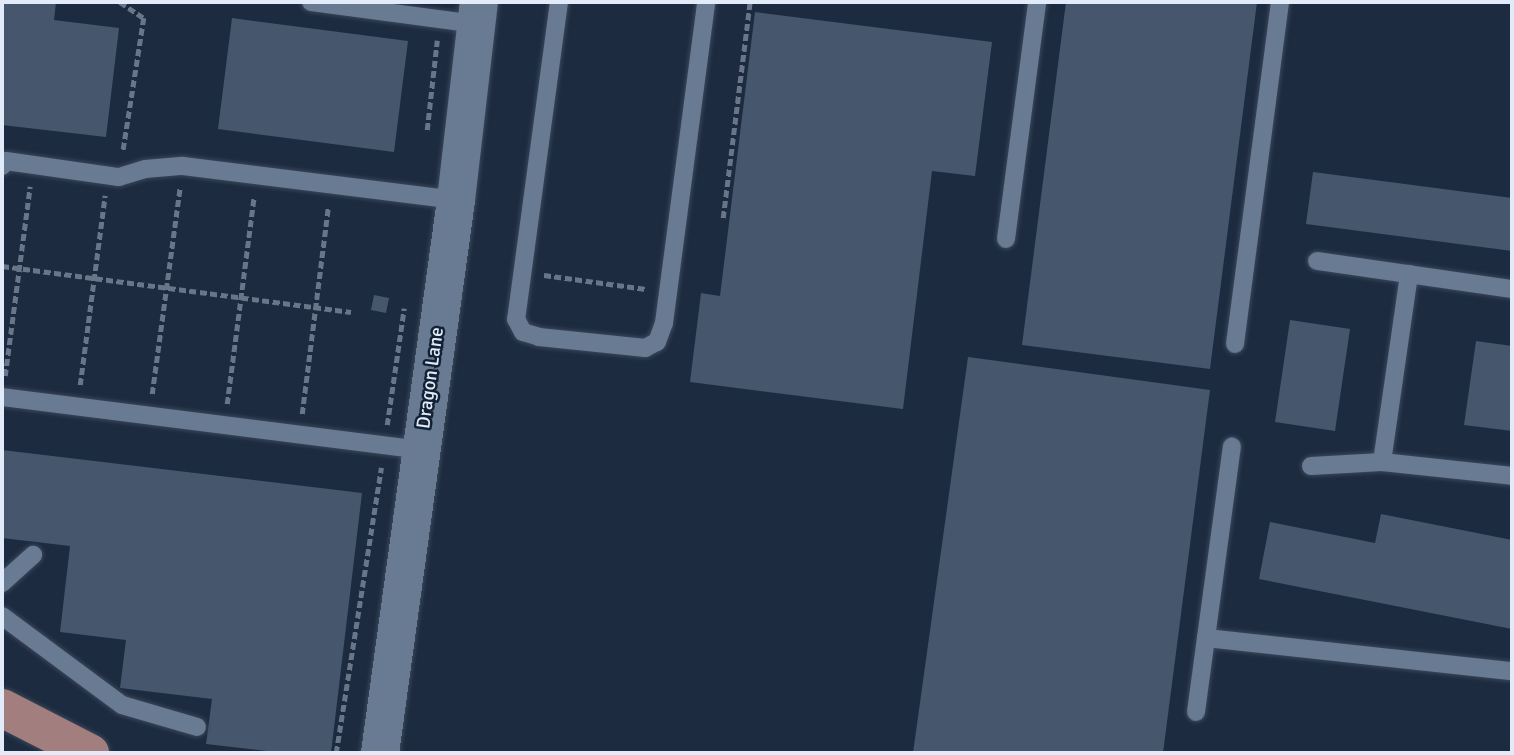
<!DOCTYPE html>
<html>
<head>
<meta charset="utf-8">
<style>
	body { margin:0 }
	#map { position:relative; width:1514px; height:755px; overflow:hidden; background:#1d2b40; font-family:Signika,sans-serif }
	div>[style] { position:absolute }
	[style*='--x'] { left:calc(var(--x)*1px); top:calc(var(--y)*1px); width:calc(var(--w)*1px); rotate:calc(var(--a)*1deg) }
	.building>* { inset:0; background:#46566d }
	.path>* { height:4.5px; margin-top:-2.25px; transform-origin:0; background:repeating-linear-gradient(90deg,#697588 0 7px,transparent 0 10.5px) }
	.roads { filter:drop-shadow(0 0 2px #3b4759) drop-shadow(0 0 2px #3b4759) }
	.service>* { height:18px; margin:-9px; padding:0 9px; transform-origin:9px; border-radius:9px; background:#697a93 }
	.tertiary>* { height:38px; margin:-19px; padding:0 19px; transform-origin:19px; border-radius:19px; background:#697a93 }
	.primary>* { height:38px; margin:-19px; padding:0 19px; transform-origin:19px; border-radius:19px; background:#a37e7f }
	span { translate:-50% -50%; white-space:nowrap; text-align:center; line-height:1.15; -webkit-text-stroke:5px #132135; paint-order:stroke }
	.street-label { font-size:19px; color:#e1ebf9 }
	.frame { position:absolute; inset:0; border:4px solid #e1ebf9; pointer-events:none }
</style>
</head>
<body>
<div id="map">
	<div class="building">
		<i style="clip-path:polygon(2px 2px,56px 2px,54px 20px,119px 28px,106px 137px,2px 125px)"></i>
		<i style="clip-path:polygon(1066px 2px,1257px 2px,1210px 369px,1022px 345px)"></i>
		<i style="clip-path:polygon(755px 12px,992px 42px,975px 176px,932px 171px,903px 409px,690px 382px,701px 293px,720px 296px)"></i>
		<i style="clip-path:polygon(232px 18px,408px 41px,394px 152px,218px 129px)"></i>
		<i style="clip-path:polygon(1313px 172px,1512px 198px,1512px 251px,1306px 224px)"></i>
		<i style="clip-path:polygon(374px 295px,389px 298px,386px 313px,371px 310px)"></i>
		<i style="clip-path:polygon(1290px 320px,1350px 329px,1335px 431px,1275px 422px)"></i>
		<i style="clip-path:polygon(1476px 341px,1512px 346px,1512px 431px,1464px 425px)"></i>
		<i style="clip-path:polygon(968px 357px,1210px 390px,1163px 753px,913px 753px)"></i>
		<i style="clip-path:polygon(2px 450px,362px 493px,331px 753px,284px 753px,206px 744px,212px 699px,120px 688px,126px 640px,60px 632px,70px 546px,2px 538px)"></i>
		<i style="clip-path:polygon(1381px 514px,1512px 540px,1512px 629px,1259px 579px,1270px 522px,1375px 543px)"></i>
	</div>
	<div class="path">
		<i style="--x:120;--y:2;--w:29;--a:34"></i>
		<i style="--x:144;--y:18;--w:136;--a:98.9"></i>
		<i style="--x:427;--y:130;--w:90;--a:-83.6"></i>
		<i style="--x:723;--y:218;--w:218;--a:-82.9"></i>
		<i style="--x:2;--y:266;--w:352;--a:7.5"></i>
		<i style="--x:544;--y:275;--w:103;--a:7.8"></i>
		<i style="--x:5;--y:376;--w:191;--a:-82.5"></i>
		<i style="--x:80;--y:385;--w:191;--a:-82.5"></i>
		<i style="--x:152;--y:394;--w:208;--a:-82.3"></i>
		<i style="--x:227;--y:404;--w:209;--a:-82.6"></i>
		<i style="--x:302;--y:414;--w:208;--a:-82.8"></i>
		<i style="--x:387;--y:425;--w:118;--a:-81.7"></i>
		<i style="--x:336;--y:753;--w:289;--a:-81"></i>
	</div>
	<div class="roads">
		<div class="service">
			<i style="--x:311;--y:2;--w:166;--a:7.6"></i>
			<i style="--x:559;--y:2;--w:320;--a:97.7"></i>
			<i style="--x:516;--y:319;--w:15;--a:62"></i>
			<i style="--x:523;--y:332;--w:17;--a:17"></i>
			<i style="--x:539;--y:337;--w:107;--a:5.9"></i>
			<i style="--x:645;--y:348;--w:13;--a:-27"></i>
			<i style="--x:657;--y:342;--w:20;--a:-70"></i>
			<i style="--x:664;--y:323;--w:324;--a:-82.5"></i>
			<i style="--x:2;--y:166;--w:6;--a:-51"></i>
			<i style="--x:6;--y:161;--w:114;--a:8.1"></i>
			<i style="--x:119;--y:177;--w:27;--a:-17"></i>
			<i style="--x:145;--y:169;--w:38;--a:-5"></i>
			<i style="--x:183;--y:166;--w:275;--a:7.1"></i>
			<i style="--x:1006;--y:239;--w:239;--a:-82.5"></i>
			<i style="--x:1317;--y:261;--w:197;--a:8.2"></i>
			<i style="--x:1235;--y:344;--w:345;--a:-82.5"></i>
			<i style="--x:2;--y:397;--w:423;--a:7.2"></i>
			<i style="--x:1382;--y:462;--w:190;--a:-81.8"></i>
			<i style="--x:1311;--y:466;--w:71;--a:-3.2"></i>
			<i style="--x:1382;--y:462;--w:131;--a:6.1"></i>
			<i style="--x:2;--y:583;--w:42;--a:-42.1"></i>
			<i style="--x:2;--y:616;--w:149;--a:36.6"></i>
			<i style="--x:122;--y:705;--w:78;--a:16.3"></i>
			<i style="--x:1206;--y:638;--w:308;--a:6.2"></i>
			<i style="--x:1196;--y:712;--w:268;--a:-82.3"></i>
		</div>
		<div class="tertiary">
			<i style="--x:380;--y:753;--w:558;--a:-82.17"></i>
			<i style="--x:456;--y:200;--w:199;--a:-83.4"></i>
		</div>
		<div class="primary">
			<i style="--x:2;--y:708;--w:99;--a:27.1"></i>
		</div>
	</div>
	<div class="street-label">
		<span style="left:431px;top:378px;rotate:-82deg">Dragon Lane</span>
	</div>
	<div class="frame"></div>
</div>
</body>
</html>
